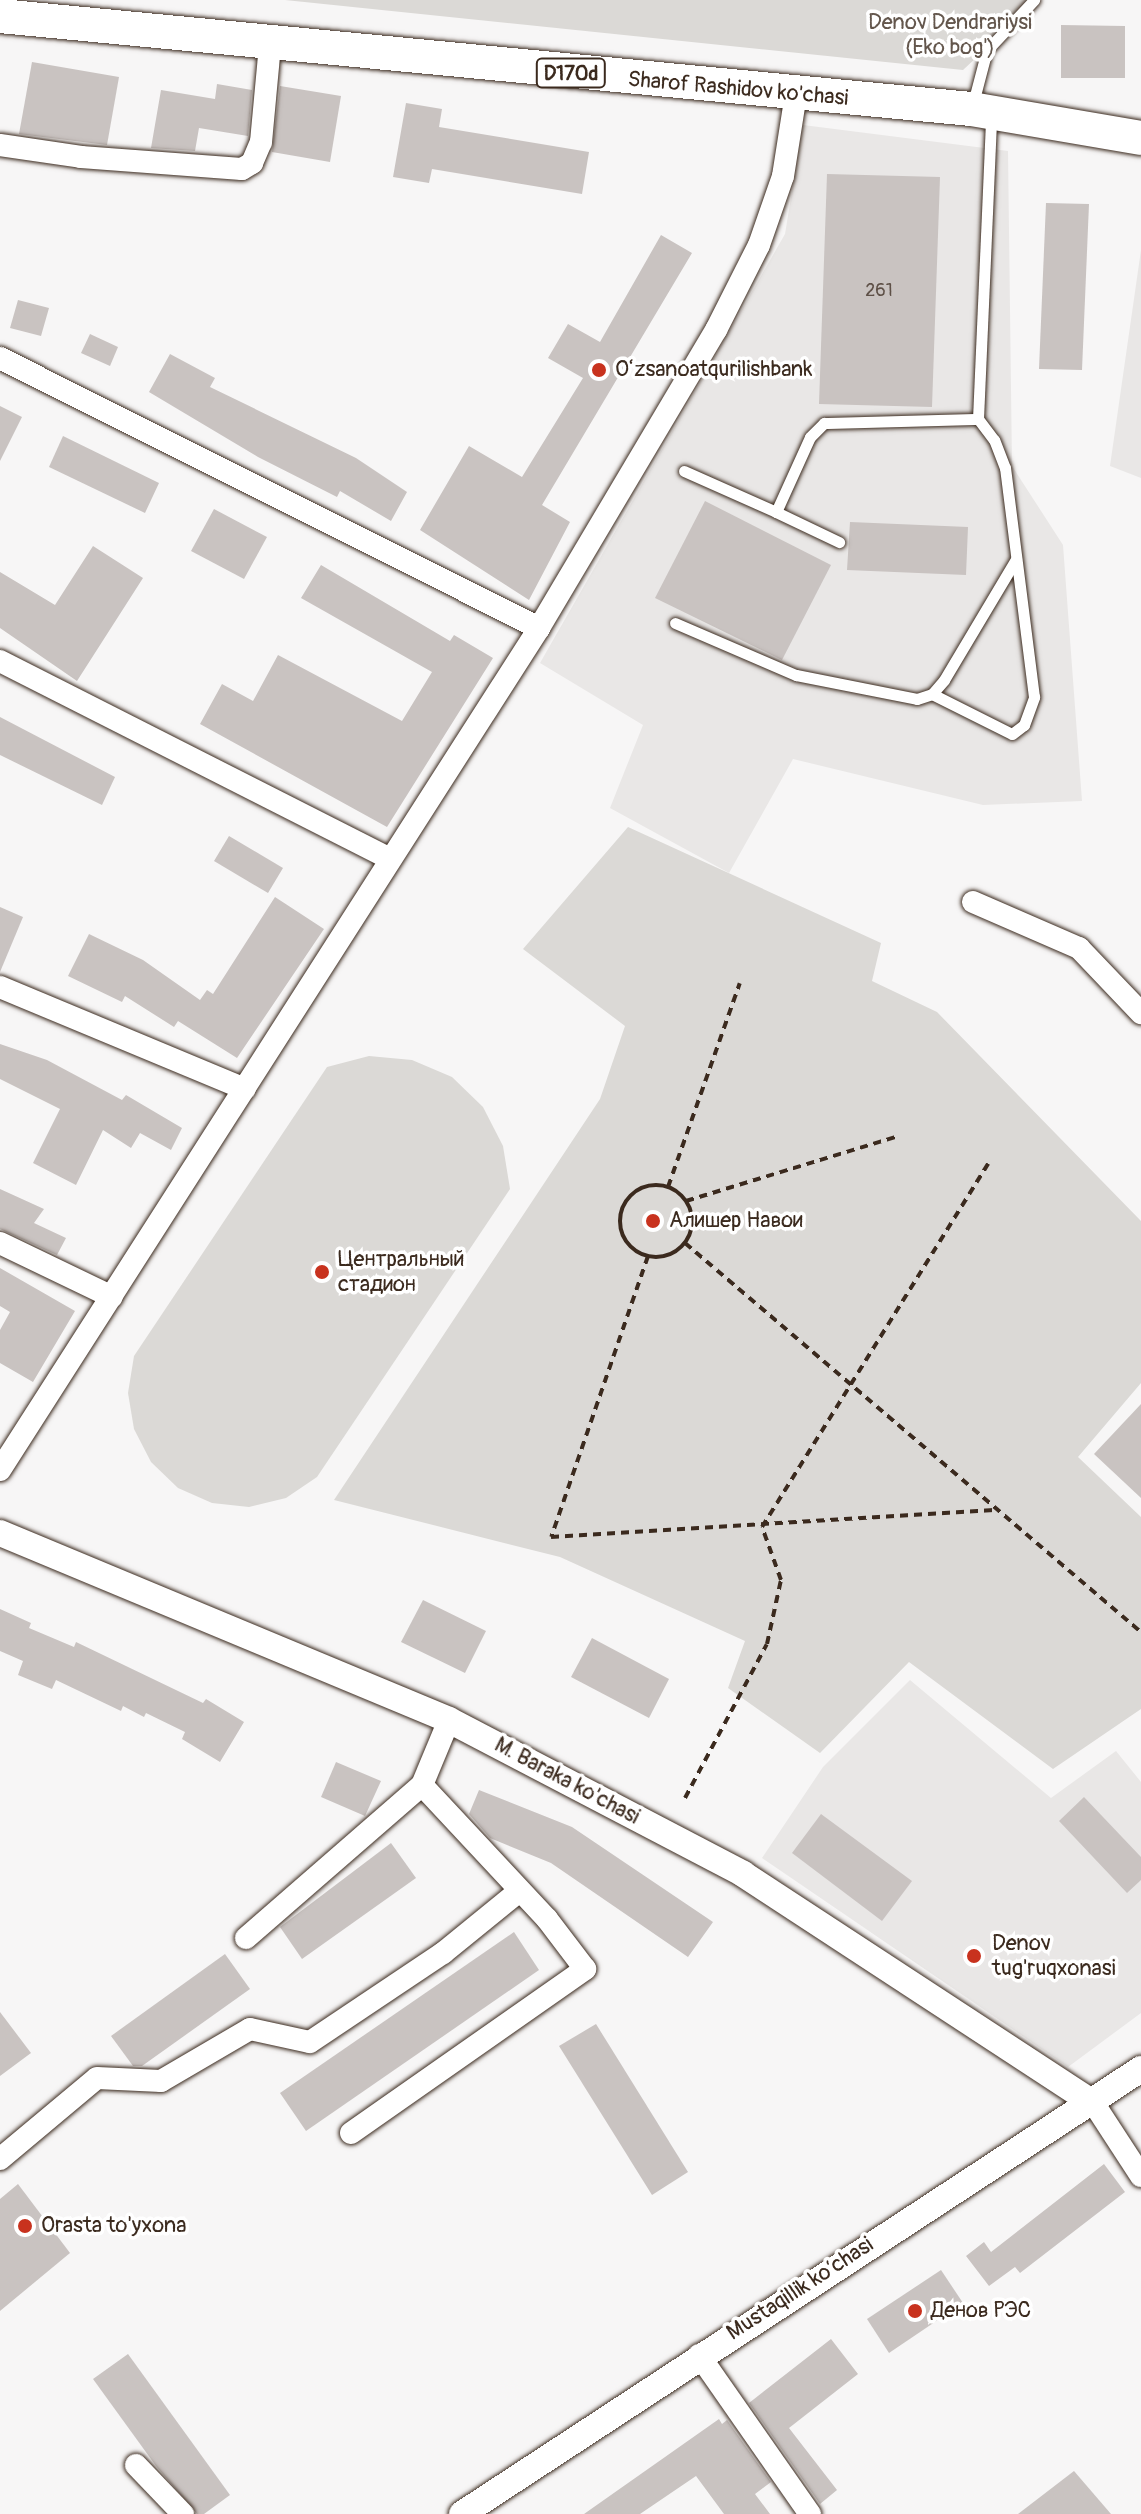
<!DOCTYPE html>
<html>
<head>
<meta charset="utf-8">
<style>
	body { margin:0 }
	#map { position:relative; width:1141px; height:2514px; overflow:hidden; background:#f7f6f6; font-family:Pangolin,sans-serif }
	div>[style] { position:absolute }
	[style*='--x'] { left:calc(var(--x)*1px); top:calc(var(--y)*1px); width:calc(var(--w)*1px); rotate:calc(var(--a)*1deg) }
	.built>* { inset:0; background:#e9e7e6 }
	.green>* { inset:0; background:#dbd9d6 }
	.building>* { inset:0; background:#c9c3c1 }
	.path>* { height:4px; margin-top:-2px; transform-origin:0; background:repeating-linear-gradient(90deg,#3b2a1e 0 8px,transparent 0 14px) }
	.path>.ring { margin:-2px; padding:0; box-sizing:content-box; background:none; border:4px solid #3b2a1e; border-radius:50% }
	.roads { filter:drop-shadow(0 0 2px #3b2a1e) drop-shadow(0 0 2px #3b2a1e) }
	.service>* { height:11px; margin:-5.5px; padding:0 5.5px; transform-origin:5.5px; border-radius:5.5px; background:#fff }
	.minor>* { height:22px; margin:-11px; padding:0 11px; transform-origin:11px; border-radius:11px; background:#fff }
	.tertiary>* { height:26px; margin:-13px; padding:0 13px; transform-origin:13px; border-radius:13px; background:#fff }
	.primary>* { height:34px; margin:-17px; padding:0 17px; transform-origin:17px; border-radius:17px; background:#fff }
	.dots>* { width:22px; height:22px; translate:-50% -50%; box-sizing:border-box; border:4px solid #fff; border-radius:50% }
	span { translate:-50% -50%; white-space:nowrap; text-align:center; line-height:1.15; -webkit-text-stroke:7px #fff; paint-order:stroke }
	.number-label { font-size:18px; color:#5e5047 }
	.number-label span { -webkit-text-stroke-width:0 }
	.shield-label span { padding:2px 6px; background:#fff; border:2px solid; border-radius:6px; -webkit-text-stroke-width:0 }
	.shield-label { font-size:20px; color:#3b2a1e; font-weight:700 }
	.park-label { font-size:22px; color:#63564c }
	.street-label { font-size:22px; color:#3b2a1e }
	.poi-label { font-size:22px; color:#3b2a1e }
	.left { translate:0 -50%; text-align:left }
</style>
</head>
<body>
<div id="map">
	<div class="built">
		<i style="clip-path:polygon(803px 125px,1008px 151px,1012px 466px,1063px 545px,1082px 801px,983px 805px,793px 759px,729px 873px,610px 808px,643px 725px,540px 663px,785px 234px)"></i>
		<i style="clip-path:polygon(1141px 250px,1141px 478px,1110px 466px)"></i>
		<i style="clip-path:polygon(910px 1680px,1051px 1798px,1116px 1751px,1141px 1782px,1141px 2013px,1068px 2067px,762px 1858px,823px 1767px)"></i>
	</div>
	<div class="green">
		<i style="clip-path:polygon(285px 0,1038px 0,963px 70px)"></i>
		<i style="clip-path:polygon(628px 827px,881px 943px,872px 981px,937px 1012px,1141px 1221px,1141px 1383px,1078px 1457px,1141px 1517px,1141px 1709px,1053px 1769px,909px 1662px,820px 1753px,728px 1688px,745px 1641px,560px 1557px,334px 1500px,600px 1099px,625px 1026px,523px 949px)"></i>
		<i style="clip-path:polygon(369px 1056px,412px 1060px,452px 1077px,483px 1107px,503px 1146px,510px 1189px,317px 1477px,286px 1498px,249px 1507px,212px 1503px,178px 1488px,151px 1462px,134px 1429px,128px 1393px,134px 1356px,327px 1067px)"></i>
	</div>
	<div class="building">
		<i style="clip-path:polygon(1061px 25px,1125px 26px,1125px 78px,1061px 78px)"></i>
		<i style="clip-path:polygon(32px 62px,119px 77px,107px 145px,19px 134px)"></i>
		<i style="clip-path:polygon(217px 84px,252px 90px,248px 136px,199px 128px,195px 151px,151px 148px,161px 90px,215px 99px)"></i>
		<i style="clip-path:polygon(280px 86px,341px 96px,330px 162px,272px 152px)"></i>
		<i style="clip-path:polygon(406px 103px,442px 109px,439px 127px,589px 152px,582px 194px,432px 169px,429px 183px,393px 177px)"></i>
		<i style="clip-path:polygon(827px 174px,940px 177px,932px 407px,819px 404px)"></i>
		<i style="clip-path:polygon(1046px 203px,1089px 204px,1082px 370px,1039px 369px)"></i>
		<i style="clip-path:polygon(661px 235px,692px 253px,542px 505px,570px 522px,529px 600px,420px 530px,469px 446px,522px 477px,583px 378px,548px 358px,568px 324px,600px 342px)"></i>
		<i style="clip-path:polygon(18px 300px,49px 308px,41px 336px,10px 328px)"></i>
		<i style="clip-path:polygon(90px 334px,118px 347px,110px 366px,81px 353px)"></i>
		<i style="clip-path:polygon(170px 354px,215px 378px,210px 387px,356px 458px,407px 492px,391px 521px,340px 491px,337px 497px,258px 457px,149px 392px)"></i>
		<i style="clip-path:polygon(0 406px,22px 417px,0 461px)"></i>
		<i style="clip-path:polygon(63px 436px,159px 483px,145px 513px,49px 467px)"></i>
		<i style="clip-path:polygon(705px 501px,831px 565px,782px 660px,655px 598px)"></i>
		<i style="clip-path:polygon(214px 509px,267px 537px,244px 579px,191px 551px)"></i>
		<i style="clip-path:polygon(850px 522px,968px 527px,966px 575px,847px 570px)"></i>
		<i style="clip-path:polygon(93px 546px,143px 578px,77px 681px,0 628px,0 572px,55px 605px)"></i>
		<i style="clip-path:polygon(321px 565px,450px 641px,454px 635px,493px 658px,387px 827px,200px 724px,222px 684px,253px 701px,278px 655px,402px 721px,432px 672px,301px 598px)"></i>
		<i style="clip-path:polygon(0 717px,115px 777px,102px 805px,0 755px)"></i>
		<i style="clip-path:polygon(229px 836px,283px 868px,268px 893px,214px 861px)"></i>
		<i style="clip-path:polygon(275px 897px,324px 929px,237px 1058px,178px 1021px,174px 1027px,125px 996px,122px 1002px,68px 976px,89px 934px,143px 960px,200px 1000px,207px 990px,213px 994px)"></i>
		<i style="clip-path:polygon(0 907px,23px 917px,0 972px)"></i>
		<i style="clip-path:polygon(0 1044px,47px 1060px,122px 1100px,126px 1095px,182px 1128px,171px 1150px,140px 1133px,131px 1148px,103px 1130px,76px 1185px,33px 1163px,60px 1109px,0 1079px)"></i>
		<i style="clip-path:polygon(0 1189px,44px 1209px,34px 1223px,66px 1238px,57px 1255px,0 1229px)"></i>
		<i style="clip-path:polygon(0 1268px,75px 1311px,33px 1382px,0 1363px,0 1330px,10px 1312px,0 1306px)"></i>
		<i style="clip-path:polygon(1141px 1404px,1141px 1498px,1094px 1454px)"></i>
		<i style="clip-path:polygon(423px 1600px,486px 1631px,465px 1673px,401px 1642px)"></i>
		<i style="clip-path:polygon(0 1609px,31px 1623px,29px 1628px,74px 1647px,76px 1642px,203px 1703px,206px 1699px,244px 1722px,220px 1762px,182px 1739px,185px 1732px,146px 1713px,144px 1717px,123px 1706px,121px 1711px,56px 1680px,52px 1689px,18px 1675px,23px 1661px,0 1651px)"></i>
		<i style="clip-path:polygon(592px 1638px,669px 1679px,649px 1718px,571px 1677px)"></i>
		<i style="clip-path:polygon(336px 1762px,381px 1781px,365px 1816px,321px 1797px)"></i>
		<i style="clip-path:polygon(479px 1790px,572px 1827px,713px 1922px,688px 1957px,551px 1863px,490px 1838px,469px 1814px)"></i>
		<i style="clip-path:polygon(1084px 1797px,1141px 1857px,1141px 1880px,1127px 1893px,1059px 1821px)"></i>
		<i style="clip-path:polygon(821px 1814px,912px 1881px,882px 1921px,792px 1853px)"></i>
		<i style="clip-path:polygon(391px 1843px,416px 1878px,302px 1959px,280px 1927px)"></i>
		<i style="clip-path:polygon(514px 1932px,539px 1970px,306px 2131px,280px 2093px)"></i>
		<i style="clip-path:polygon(225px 1954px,250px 1989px,142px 2066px,133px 2066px,111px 2036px)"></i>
		<i style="clip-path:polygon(0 2012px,31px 2053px,0 2076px)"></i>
		<i style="clip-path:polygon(596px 2024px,688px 2172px,652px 2195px,559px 2046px)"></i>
		<i style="clip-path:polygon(1104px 2164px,1125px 2192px,1020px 2273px,1015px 2267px,989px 2286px,966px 2256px,984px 2242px,991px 2252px)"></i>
		<i style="clip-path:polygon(18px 2184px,70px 2253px,0 2311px,0 2199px)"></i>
		<i style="clip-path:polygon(941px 2270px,963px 2303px,889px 2353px,867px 2319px)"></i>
		<i style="clip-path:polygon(831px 2339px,858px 2374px,789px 2428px,837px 2490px,820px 2504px,749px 2403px)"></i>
		<i style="clip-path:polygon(128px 2354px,230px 2495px,204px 2514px,197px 2514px,156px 2466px,93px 2379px)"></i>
		<i style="clip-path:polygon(719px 2419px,722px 2424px,727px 2420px,771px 2482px,755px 2494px,770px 2514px,724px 2514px,696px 2476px,640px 2514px,584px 2514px)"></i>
		<i style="clip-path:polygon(1074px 2471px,1111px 2514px,1018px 2514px)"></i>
	</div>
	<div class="path">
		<i class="ring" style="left:620px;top:1185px;width:68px;height:68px"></i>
		<i style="--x:668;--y:1187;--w:216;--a:-70.6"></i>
		<i style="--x:686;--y:1201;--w:222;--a:-17"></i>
		<i style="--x:685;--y:1243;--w:599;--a:40.47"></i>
		<i style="--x:648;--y:1256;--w:297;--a:109"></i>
		<i style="--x:551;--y:1537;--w:448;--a:-3.5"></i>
		<i style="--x:685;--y:1798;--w:174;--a:-62"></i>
		<i style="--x:767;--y:1644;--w:66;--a:-77.7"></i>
		<i style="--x:781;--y:1580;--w:56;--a:-109.7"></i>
		<i style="--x:762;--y:1527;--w:428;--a:-58.1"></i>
	</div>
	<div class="roads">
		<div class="service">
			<i style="--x:972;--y:107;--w:59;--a:-75.3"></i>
			<i style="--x:987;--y:50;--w:69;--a:-46.8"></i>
			<i style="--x:684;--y:471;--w:101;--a:24"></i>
			<i style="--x:776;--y:512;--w:82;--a:-65.6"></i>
			<i style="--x:810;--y:437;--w:20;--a:-45"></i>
			<i style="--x:824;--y:423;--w:154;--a:-1.5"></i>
			<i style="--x:776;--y:512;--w:70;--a:25.5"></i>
			<i style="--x:675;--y:623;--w:132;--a:23.3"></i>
			<i style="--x:796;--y:675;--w:123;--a:11.2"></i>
			<i style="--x:917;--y:699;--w:16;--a:-18"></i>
			<i style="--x:932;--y:694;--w:18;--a:-49"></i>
			<i style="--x:944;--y:680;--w:141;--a:-59.2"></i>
			<i style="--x:932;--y:694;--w:89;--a:26.6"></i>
			<i style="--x:1012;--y:734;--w:15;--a:-37"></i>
			<i style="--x:1024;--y:725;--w:30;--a:-70"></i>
			<i style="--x:1034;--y:697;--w:231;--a:-97.2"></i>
			<i style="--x:1005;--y:468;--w:30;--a:-111"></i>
			<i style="--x:994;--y:440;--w:26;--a:-127"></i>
			<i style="--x:978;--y:419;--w:303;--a:-87.5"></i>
		</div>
		<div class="minor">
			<i style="--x:0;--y:145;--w:82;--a:8.4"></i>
			<i style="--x:81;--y:157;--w:161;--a:4.3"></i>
			<i style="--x:242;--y:169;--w:12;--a:-31"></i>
			<i style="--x:252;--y:163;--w:23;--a:-67"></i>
			<i style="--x:261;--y:142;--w:97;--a:-84.7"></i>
			<i style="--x:0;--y:358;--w:603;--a:26.61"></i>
			<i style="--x:0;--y:661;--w:435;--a:26.9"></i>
			<i style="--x:973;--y:902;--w:116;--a:23.5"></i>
			<i style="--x:1079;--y:948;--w:90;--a:46.4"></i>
			<i style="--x:0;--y:987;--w:265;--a:22.6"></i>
			<i style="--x:0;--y:1243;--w:124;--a:25.7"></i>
			<i style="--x:0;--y:1470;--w:1000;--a:-57.37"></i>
			<i style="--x:539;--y:628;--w:347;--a:-59.3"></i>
			<i style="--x:716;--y:330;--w:95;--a:-63.2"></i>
			<i style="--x:759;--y:245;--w:73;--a:-70.8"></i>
			<i style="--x:783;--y:176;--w:83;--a:-81"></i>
			<i style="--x:246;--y:1938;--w:233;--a:-41"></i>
			<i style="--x:422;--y:1785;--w:70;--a:-67.4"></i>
			<i style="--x:1094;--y:2104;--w:86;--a:56.9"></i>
			<i style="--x:351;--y:2133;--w:286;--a:-35"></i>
			<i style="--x:585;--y:1969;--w:63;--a:-127.2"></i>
			<i style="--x:547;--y:1919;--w:183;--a:-133"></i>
			<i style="--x:0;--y:2159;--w:126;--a:-39.9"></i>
			<i style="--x:97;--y:2078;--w:64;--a:2.7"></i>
			<i style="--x:161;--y:2081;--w:103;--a:-30.3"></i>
			<i style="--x:250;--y:2029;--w:61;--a:12.2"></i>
			<i style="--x:310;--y:2042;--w:160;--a:-33.8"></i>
			<i style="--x:443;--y:1953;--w:97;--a:-39.1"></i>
			<i style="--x:699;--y:2355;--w:194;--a:55.1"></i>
			<i style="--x:136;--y:2465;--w:68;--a:46.2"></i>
		</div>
		<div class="tertiary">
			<i style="--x:0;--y:1533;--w:486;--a:22.6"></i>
			<i style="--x:449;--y:1720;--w:332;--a:27.6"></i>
			<i style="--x:743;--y:1874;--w:420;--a:33.2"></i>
			<i style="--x:462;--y:2514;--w:812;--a:-33.24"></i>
		</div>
		<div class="primary">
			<i style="--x:0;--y:16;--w:976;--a:5.47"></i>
			<i style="--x:972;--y:109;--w:171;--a:9.7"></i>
		</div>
	</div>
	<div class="dots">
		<i style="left:599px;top:370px;background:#c8321e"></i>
		<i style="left:653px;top:1221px;background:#c8321e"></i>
		<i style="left:322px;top:1272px;background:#c8321e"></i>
		<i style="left:974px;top:1956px;background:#c8321e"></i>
		<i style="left:25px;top:2226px;background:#c8321e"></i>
		<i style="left:915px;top:2311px;background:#c8321e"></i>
	</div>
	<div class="number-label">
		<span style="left:879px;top:291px">261</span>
	</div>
	<div class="shield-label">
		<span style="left:571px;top:73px">D170d</span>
	</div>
	<div class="park-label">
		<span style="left:950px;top:35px">Denov Dendrariysi<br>(Eko bog')</span>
	</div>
	<div class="street-label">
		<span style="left:738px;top:89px;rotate:5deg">Sharof Rashidov ko'chasi</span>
		<span style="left:567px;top:1781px;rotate:28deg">M. Baraka ko'chasi</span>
		<span style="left:800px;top:2289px;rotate:-33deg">Mustaqillik ko‘chasi</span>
	</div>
	<div class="poi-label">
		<span class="left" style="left:615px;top:370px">Oʻzsanoatqurilishbank</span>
		<span class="left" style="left:669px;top:1221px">Алишер Навои</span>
		<span class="left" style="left:338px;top:1272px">Центральный<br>стадион</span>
		<span class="left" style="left:992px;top:1956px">Denov<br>tug'ruqxonasi</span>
		<span class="left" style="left:41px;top:2226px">Orasta to'yxona</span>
		<span class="left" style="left:931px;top:2311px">Денов РЭС</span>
	</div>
</div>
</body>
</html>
